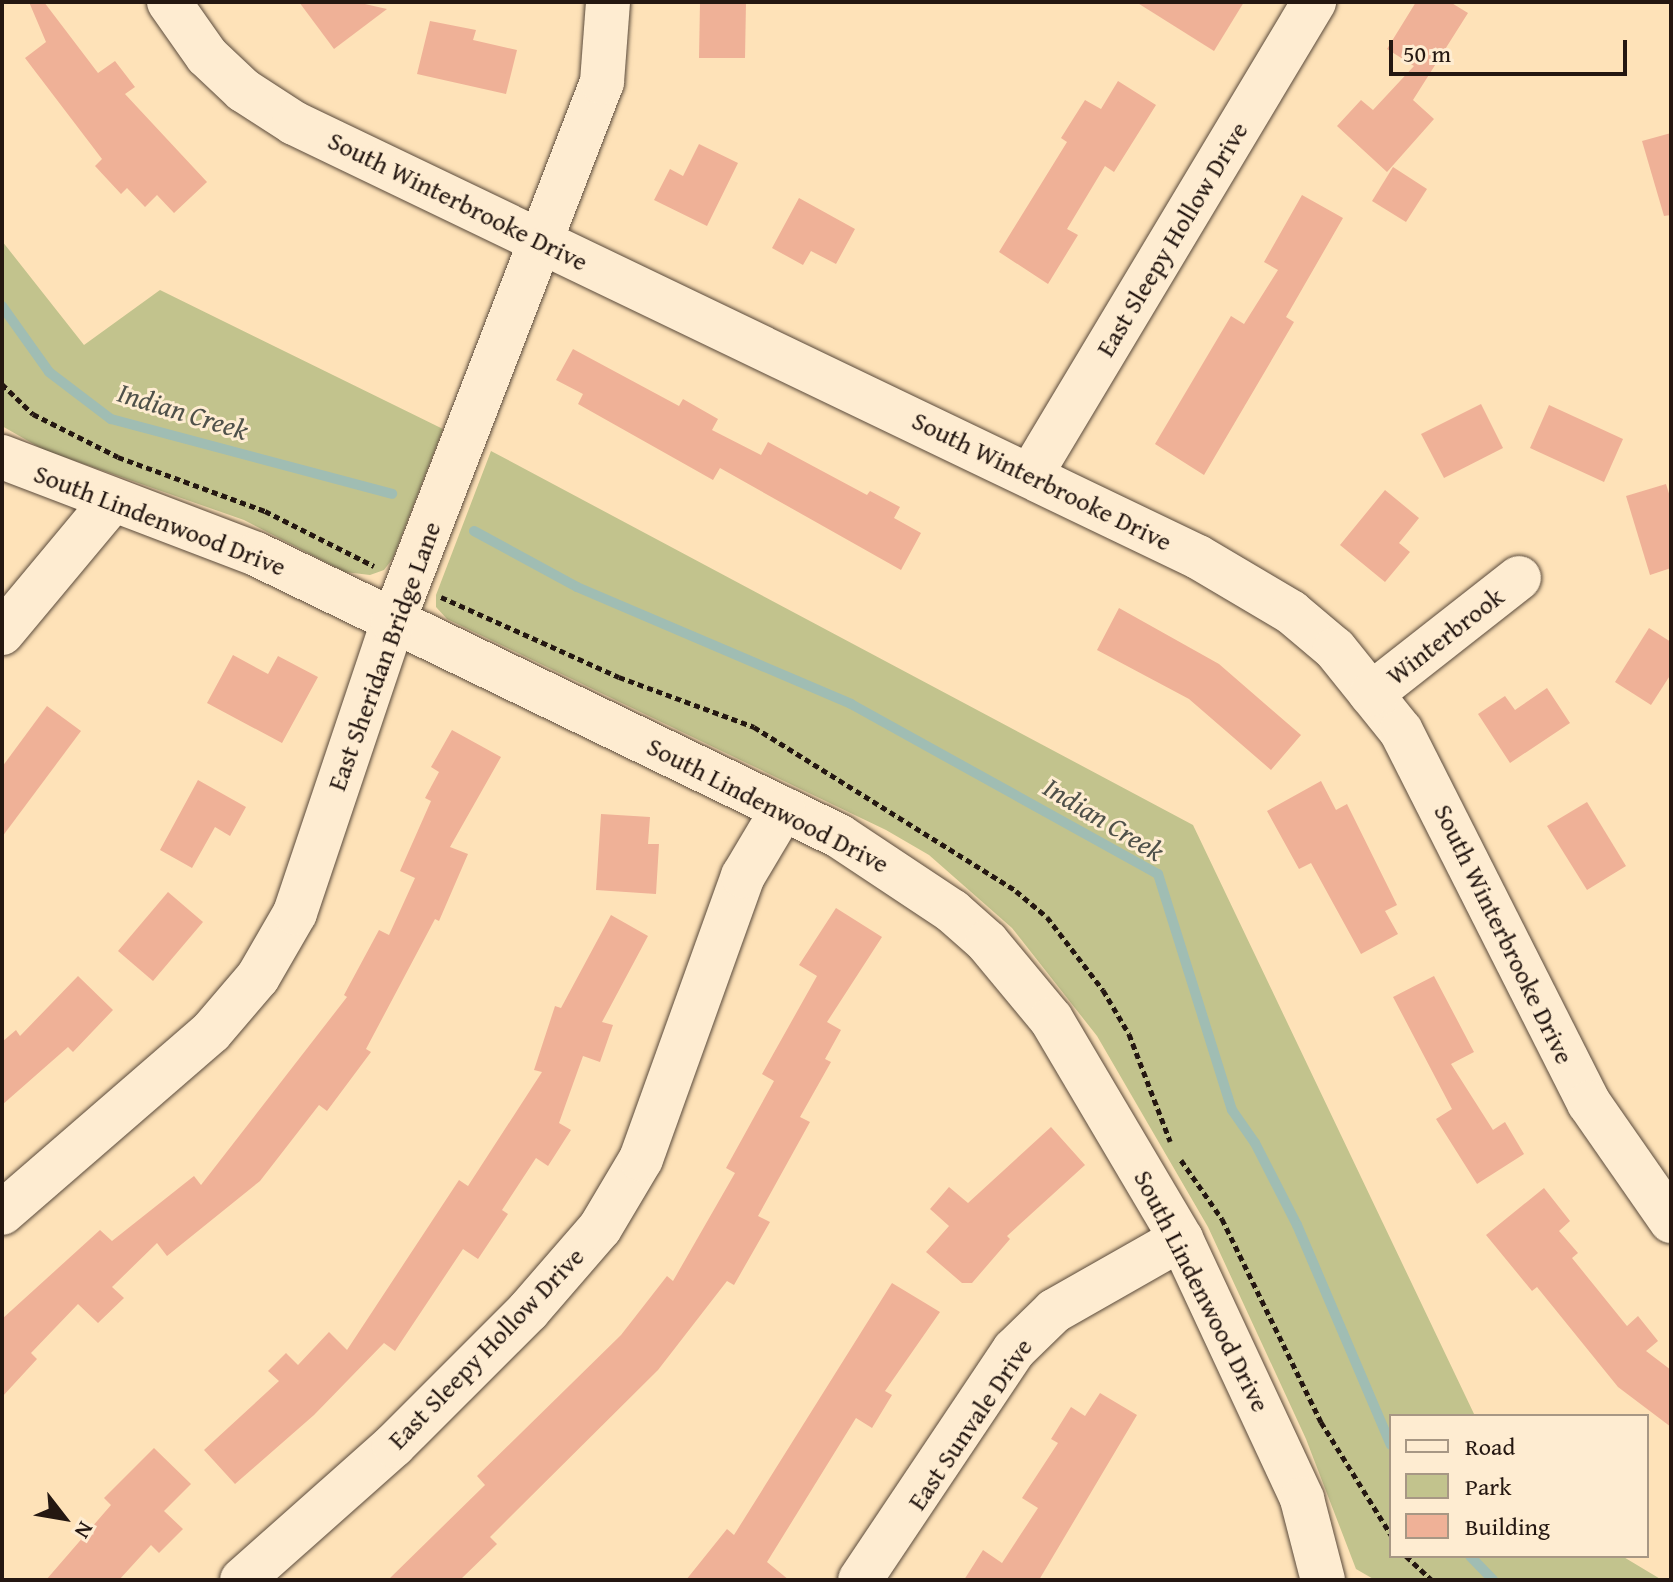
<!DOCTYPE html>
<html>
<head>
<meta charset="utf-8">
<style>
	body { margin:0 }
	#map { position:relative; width:1673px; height:1582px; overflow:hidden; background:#fee2b8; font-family:"Gentium Book Plus",serif }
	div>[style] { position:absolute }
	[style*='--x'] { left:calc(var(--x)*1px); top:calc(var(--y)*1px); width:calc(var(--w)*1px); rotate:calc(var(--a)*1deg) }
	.green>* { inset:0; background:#c2c38d }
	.stream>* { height:10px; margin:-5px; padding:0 5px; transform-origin:5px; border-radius:5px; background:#a0bdb3 }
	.building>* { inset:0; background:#efb197 }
	.path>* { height:5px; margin-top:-2.5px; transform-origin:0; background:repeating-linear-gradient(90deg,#241711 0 6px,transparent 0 10px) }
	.roads { filter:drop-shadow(0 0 2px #5a4a3b) drop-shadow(0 0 2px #5a4a3b) }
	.minor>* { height:44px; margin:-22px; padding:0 22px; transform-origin:22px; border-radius:22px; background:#feecd1 }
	span { translate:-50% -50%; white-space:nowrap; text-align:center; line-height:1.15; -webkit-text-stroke:6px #feecd1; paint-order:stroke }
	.street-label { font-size:26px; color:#241711 }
	.water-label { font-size:28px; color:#4f514a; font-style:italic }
	.frame { position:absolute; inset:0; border:4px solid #241711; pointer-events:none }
	.legend { position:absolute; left:1389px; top:1414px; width:260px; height:144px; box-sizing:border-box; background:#feecd1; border:2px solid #a79784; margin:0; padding:10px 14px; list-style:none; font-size:24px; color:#241711 }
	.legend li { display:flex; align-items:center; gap:16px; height:40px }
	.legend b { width:40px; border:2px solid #a79784 }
	.north { position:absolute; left:24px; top:1478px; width:80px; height:80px; -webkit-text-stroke:6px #feecd1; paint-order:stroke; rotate:121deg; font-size:22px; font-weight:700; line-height:32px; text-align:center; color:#241711 }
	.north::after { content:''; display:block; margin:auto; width:28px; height:36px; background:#241711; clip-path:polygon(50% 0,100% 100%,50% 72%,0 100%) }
	.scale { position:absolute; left:1389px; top:40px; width:238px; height:36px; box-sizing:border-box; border:4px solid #241711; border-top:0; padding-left:10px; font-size:24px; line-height:28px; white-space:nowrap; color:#241711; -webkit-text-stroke:6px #feecd1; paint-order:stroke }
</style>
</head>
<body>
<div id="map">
	<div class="green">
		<i style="clip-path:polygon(2px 241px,84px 345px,160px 290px,443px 429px,393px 558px,384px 570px,370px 575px,345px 572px,244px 520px,44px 450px,2px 426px)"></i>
		<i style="clip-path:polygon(491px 451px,1193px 825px,1475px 1416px,1391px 1416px,1391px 1556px,1622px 1556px,1662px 1580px,1375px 1580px,1356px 1569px,1306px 1439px,1208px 1227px,1097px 1036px,1012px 928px,929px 855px,886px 830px,447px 619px,436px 607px,436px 595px)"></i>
	</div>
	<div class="stream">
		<i style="--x:2;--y:306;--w:81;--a:54.5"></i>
		<i style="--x:49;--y:372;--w:78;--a:37.2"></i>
		<i style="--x:111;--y:419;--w:291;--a:14.9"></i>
		<i style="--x:474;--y:531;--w:117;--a:28.5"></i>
		<i style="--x:577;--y:587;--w:298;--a:23.1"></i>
		<i style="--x:851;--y:704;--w:351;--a:29"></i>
		<i style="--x:1158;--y:874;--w:247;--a:72.6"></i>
		<i style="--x:1232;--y:1110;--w:40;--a:55.1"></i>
		<i style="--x:1255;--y:1143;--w:92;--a:62.9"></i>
		<i style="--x:1297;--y:1225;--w:239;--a:66.9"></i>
		<i style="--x:1470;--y:1556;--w:33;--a:46"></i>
	</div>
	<div class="building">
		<i style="clip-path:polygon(29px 2px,44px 2px,98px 73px,115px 61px,135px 87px,125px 94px,207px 182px,174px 213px,157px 195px,145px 207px,127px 188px,121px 194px,95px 166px,102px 159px,25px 58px,46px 42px)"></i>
		<i style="clip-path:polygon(299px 2px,356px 2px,387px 9px,334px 49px)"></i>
		<i style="clip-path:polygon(700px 2px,746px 2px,745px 58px,699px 58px)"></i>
		<i style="clip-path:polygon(1136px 2px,1244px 2px,1214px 51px)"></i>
		<i style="clip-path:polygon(1416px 2px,1450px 2px,1468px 13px,1413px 100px,1434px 119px,1387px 172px,1337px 126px,1361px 100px,1373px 110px,1414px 66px,1387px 49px)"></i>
		<i style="clip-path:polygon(430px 21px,476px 30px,473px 40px,517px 50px,506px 94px,417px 74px)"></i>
		<i style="clip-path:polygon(1118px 81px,1156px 105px,1114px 172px,1105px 166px,1067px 229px,1078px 235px,1048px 284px,999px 252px,1067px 142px,1061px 138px,1085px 100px,1101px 109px)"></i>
		<i style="clip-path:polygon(1671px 133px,1671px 215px,1664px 216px,1642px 141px)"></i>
		<i style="clip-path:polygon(699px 144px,738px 163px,707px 226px,654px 200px,670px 169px,683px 176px)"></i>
		<i style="clip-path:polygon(1393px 167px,1427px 189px,1406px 222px,1372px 201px)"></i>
		<i style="clip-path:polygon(1302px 195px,1343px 218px,1286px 317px,1294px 322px,1204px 475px,1155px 444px,1231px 316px,1244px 324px,1278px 270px,1264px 262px)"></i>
		<i style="clip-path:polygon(799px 198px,855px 229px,836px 264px,811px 251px,803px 265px,772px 248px)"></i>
		<i style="clip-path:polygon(573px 349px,679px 406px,683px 399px,718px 419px,712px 430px,761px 455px,768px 442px,867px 495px,870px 491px,900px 507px,894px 518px,921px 533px,901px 570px,720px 468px,713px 480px,578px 404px,583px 394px,556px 380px)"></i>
		<i style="clip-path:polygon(1481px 404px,1503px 448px,1444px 478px,1421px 434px)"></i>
		<i style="clip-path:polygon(1549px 405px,1623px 439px,1604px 482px,1530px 448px)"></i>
		<i style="clip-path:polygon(1666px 484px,1671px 500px,1671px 568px,1650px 575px,1626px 496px)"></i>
		<i style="clip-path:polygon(1385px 490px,1419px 518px,1399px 543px,1410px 552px,1385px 582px,1340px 545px)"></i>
		<i style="clip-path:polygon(1119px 608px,1219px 664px,1301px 735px,1271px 770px,1189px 699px,1097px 650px)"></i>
		<i style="clip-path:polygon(1649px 628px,1671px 642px,1671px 674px,1651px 705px,1615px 682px)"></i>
		<i style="clip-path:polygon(233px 655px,268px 674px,278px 656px,318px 677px,282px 743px,207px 703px)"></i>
		<i style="clip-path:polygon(1547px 688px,1570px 723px,1510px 763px,1478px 714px,1505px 696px,1515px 710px)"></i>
		<i style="clip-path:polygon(47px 706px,81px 731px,2px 837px,2px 767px)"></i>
		<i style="clip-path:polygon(452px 730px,501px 757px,450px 847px,468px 854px,439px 921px,435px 919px,366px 1049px,371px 1052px,327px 1111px,319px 1105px,260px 1181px,167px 1256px,157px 1243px,112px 1287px,124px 1298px,98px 1323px,78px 1304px,31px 1353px,37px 1359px,2px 1397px,2px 1319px,100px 1230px,112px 1241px,194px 1176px,201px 1185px,347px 997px,344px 995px,379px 930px,389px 935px,415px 878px,400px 871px,431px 801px,425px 798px,439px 772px,431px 767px)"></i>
		<i style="clip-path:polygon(198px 780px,246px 807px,230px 836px,215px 827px,192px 868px,160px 850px)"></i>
		<i style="clip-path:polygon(1321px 781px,1336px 810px,1347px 804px,1397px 905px,1385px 911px,1398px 934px,1361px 954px,1311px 863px,1299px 869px,1267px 811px)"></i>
		<i style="clip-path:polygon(1587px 802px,1626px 866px,1587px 890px,1547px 826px)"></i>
		<i style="clip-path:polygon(601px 814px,650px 817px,648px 844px,659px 844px,656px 894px,596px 890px)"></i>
		<i style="clip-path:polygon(168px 892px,203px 922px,153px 981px,118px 951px)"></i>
		<i style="clip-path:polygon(836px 908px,882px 937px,827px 1022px,841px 1030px,825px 1059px,831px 1062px,800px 1117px,810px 1122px,758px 1216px,770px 1222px,734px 1285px,727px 1281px,658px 1370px,490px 1537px,497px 1544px,460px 1580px,388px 1580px,485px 1485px,477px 1476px,621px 1335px,667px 1276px,673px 1281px,735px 1173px,726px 1168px,774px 1081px,762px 1074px,817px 976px,799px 965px)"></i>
		<i style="clip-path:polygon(611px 915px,648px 936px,602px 1022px,613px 1025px,600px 1062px,583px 1056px,559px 1123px,571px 1130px,548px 1166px,536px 1158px,502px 1210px,508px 1214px,478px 1259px,463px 1249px,395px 1351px,384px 1343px,314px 1415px,235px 1484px,204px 1450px,279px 1381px,268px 1371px,286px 1353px,298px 1365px,329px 1332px,347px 1350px,459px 1180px,468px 1186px,542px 1072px,534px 1070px,555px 1006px,561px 1008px)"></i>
		<i style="clip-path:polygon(78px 976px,113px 1010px,73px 1052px,68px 1047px,2px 1105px,2px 1042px,16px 1030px,20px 1036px)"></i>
		<i style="clip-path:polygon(1434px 976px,1474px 1052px,1451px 1064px,1493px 1130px,1505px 1122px,1524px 1154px,1477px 1184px,1436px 1119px,1452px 1109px,1393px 997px)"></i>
		<i style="clip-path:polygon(1051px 1127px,1085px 1165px,1007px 1236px,1010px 1239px,972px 1283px,962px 1283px,926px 1252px,949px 1226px,930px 1209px,949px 1187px,968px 1203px)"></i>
		<i style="clip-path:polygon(1544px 1188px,1570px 1221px,1559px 1231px,1578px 1253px,1572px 1258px,1627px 1326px,1638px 1316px,1658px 1341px,1646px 1351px,1671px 1370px,1671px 1427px,1618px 1387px,1537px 1287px,1532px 1291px,1486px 1235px)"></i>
		<i style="clip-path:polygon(892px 1283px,940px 1312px,885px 1391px,892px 1395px,872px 1428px,856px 1418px,767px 1562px,789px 1580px,686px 1580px,727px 1529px,734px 1535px)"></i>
		<i style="clip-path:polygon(1100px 1393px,1137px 1415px,1039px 1580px,964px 1580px,983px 1550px,1002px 1563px,1038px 1508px,1022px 1498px,1058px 1443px,1051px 1439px,1071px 1407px,1085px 1416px)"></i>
		<i style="clip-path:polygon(154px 1448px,191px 1484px,164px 1511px,183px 1529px,159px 1553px,151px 1545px,119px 1580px,46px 1580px,111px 1505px,104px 1498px)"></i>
	</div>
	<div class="path">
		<i style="--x:2;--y:384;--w:43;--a:44.1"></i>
		<i style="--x:33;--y:414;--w:95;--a:26.8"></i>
		<i style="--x:118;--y:457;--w:157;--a:20.2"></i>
		<i style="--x:265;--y:511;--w:122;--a:26.8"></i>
		<i style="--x:441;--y:597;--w:195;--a:24.2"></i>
		<i style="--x:619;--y:677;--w:144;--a:20.3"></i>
		<i style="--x:754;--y:727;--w:309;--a:32"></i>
		<i style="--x:1016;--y:891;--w:40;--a:40"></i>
		<i style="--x:1047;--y:917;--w:92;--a:52.5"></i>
		<i style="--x:1103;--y:990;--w:51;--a:59.4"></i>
		<i style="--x:1129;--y:1034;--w:115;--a:69"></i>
		<i style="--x:1181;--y:1160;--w:72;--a:55.2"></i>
		<i style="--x:1222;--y:1219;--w:226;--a:64"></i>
		<i style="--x:1321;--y:1422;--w:133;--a:58.2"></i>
		<i style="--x:1406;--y:1556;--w:35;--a:43"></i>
	</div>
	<div class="roads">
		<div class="minor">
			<i style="--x:169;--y:2;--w:66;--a:54.9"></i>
			<i style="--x:207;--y:56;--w:50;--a:43.4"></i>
			<i style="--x:243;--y:90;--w:61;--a:32.9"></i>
			<i style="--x:294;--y:123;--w:1003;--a:25.65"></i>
			<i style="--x:1198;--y:557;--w:108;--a:30.6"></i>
			<i style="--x:1291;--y:612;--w:57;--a:40.1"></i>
			<i style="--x:1335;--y:649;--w:105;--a:51.2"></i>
			<i style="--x:1401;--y:731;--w:417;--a:63.2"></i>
			<i style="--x:1589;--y:1103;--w:144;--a:55.2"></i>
			<i style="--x:2;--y:457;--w:272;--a:20.9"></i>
			<i style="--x:256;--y:554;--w:648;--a:25.81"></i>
			<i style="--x:839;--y:836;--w:136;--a:33.6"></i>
			<i style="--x:952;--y:911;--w:47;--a:41.5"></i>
			<i style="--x:987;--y:942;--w:100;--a:50.3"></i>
			<i style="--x:1051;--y:1019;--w:256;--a:59.4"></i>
			<i style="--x:1181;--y:1239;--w:287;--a:65"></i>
			<i style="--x:1302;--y:1499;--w:84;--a:75.5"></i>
			<i style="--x:1030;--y:476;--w:553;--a:-59.07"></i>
			<i style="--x:2;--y:633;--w:173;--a:-50.2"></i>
			<i style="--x:1371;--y:694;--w:188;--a:-38.1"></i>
			<i style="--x:2;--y:1213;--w:276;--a:-40.9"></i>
			<i style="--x:211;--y:1032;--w:72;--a:-49.5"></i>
			<i style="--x:258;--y:977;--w:74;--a:-60"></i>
			<i style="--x:295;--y:913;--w:307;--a:-71.4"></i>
			<i style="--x:393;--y:622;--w:579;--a:-68.84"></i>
			<i style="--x:602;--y:82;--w:80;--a:-85.7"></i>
			<i style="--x:242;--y:1580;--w:203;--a:-41.6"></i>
			<i style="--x:394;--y:1445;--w:190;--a:-45"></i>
			<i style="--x:528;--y:1311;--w:110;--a:-49.1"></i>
			<i style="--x:600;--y:1228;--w:80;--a:-59.3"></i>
			<i style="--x:641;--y:1159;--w:301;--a:-70.2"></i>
			<i style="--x:743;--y:876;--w:78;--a:-59.2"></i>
			<i style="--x:860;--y:1580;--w:277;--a:-56.2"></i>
			<i style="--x:1014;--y:1350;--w:56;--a:-44.3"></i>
			<i style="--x:1054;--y:1311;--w:146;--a:-29.6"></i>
		</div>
	</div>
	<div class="street-label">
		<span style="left:458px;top:201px;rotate:26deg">South Winterbrooke Drive</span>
		<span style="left:1172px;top:239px;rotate:-59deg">East Sleepy Hollow Drive</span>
		<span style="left:1042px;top:481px;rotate:26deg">South Winterbrooke Drive</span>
		<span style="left:160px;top:520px;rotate:21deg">South Lindenwood Drive</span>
		<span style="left:1445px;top:636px;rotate:-38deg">Winterbrook</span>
		<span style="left:384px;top:656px;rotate:-70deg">East Sheridan Bridge Lane</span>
		<span style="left:768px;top:805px;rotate:27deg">South Lindenwood Drive</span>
		<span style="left:1504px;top:934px;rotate:64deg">South Winterbrooke Drive</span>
		<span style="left:1202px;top:1291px;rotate:63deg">South Lindenwood Drive</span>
		<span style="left:486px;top:1348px;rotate:-46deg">East Sleepy Hollow Drive</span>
		<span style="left:970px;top:1424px;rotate:-56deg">East Sunvale Drive</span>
	</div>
	<div class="water-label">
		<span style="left:183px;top:411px;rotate:17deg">Indian Creek</span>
		<span style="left:1104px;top:819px;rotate:31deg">Indian Creek</span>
	</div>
	<div class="frame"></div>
	<ul class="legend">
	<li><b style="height:10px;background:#feecd1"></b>Road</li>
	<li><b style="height:22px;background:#c2c38d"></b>Park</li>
	<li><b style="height:22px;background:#efb197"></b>Building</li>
	</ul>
	<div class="north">N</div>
	<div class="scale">50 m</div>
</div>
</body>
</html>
